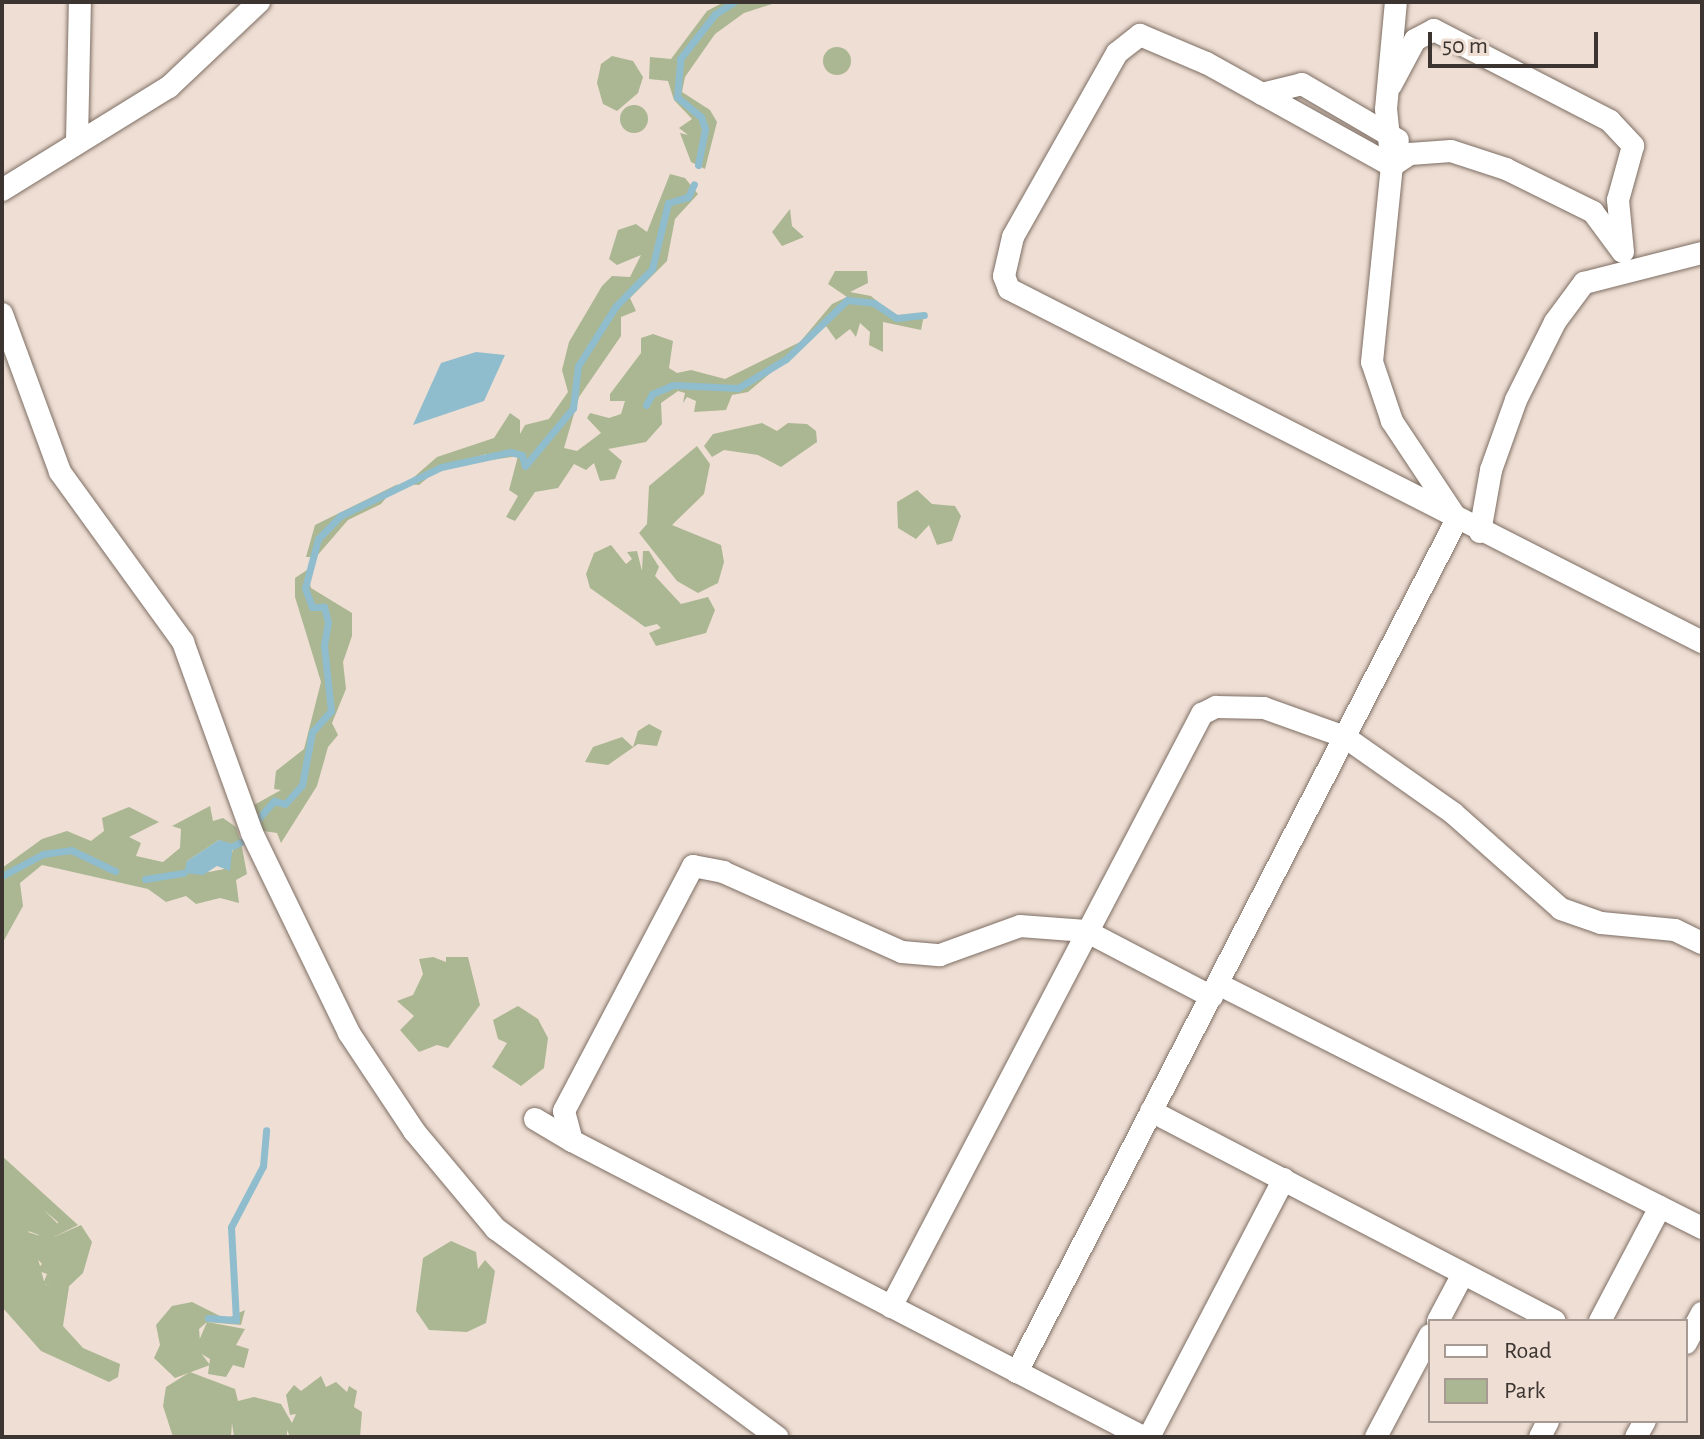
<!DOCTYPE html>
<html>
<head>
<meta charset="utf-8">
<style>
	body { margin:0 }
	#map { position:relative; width:1704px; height:1439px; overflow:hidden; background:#efded3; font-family:"Alegreya Sans",sans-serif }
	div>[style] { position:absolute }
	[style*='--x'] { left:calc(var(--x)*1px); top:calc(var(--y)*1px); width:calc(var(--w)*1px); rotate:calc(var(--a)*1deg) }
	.green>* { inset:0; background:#abb793 }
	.round { border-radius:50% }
	.forest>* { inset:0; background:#abb792 }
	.water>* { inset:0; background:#8fbdcd }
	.stream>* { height:7px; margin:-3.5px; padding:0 3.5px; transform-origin:3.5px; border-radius:3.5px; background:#8fbdcd }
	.roads { filter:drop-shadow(0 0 2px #7d6e64) drop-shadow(0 0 2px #7d6e64) }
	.minor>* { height:22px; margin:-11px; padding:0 11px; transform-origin:11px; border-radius:11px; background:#fff }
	span { translate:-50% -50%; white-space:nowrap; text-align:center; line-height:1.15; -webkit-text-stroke:6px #efded3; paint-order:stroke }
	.frame { position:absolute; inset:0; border:4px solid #3b3430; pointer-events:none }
	.legend { position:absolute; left:1428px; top:1319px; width:260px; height:104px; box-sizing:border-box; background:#efded3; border:2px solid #a79a92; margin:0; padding:10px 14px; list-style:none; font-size:24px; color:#3b3430 }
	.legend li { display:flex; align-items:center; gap:16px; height:40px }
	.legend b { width:40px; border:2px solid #a79a92 }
	.scale { position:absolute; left:1428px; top:32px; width:170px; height:36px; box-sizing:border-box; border:4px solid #3b3430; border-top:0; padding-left:10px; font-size:24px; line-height:28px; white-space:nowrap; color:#3b3430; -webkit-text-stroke:6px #efded3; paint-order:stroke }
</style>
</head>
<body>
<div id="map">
	<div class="green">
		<i style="clip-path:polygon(724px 2px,778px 2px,744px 13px,715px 34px,685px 77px,682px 92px,710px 110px,717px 122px,705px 169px,691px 162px,680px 133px,688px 135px,679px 128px,692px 119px,674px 100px,668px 81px,649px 79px,650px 57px,671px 59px,707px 11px)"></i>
		<i class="round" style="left:823px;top:47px;width:28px;height:28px"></i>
		<i style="clip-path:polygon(612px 56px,633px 61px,643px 77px,638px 93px,617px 111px,603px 104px,597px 83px,601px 64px)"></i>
		<i class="round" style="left:620px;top:105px;width:28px;height:28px"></i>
		<i style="clip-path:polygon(670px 174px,685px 178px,698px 194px,675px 219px,667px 261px,630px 298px,636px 311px,621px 317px,621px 336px,579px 397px,564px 448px,577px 451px,601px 433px,587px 418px,590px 413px,609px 418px,621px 414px,625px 401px,610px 401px,610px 394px,641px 353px,641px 338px,653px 334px,673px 341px,669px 368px,677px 373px,691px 370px,725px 379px,800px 342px,832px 304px,847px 297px,828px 284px,835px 271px,867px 271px,868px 283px,850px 292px,871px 296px,896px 318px,924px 315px,921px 330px,883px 322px,883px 352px,869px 345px,870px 332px,860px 323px,856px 337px,850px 329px,836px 340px,826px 326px,748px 392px,732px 395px,726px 410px,694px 412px,696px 401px,687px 397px,683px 403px,685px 393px,678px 391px,661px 403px,662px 424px,646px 442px,608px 449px,622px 461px,615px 479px,600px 481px,594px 463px,586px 470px,574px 464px,558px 488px,535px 492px,515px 521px,506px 517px,518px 496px,509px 490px,518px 456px,491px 460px,486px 454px,441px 467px,419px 485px,406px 484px,437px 457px,494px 438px,510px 413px,520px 420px,520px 434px,525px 425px,549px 419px,568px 392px,562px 370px,569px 342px,602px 286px,612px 276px,630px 277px,641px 255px,617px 265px,609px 259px,618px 230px,636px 224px,647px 232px)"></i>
		<i style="clip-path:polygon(790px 209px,792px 226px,804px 237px,782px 246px,772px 232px)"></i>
		<i style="clip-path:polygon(762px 423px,777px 431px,788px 423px,807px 424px,816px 431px,817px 442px,781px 467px,758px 455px,724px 450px,712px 457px,704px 446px,713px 434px)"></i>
		<i style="clip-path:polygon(697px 446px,710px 464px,704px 494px,672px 525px,721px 545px,724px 562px,718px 583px,698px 593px,677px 581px,639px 533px,647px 524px,649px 486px)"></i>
		<i style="clip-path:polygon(398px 484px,381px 504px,348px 520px,316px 557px,306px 557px,315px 525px)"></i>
		<i style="clip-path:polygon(611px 545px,626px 564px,632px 559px,627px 552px,637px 551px,642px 571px,643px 551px,649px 551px,659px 567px,655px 576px,681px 604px,708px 597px,715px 610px,706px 633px,656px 646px,649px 633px,661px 628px,657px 624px,645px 627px,590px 588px,586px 574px,594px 553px)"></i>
		<i style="clip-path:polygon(307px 570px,311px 588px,352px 613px,352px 636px,343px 662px,346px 689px,332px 723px,338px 735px,328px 747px,317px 786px,281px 843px,277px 833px,263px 831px,254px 805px,281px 790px,274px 789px,276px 771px,304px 749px,321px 682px,295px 597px,295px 578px)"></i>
		<i style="clip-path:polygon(649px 724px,662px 731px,657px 746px,638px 744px,608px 765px,585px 762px,593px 747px,622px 737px,633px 747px,638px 731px)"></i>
		<i style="clip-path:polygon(evenodd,210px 806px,213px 821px,223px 818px,236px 827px,241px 842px,247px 874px,236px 880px,239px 903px,220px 898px,196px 904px,186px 896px,166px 902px,148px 889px,42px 865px,20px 883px,23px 906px,2px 944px,2px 868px,42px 839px,67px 831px,91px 841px,104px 831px,102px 818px,129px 807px,159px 822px,129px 837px,141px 843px,136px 856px,163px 862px,180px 848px,181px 829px,172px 826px,210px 806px,219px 840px,234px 848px,224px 869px,209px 872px,187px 861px,219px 840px)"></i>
		<i style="clip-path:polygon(2px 1156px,78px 1225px,54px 1237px,58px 1222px,45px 1211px,46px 1224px,28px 1232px,40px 1236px,36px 1251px,45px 1285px,69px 1287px,63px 1326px,83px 1348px,120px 1364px,118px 1377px,109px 1382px,41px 1351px,2px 1307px)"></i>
		<i style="clip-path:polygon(192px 1302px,226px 1319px,245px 1310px,241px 1325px,207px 1322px,199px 1329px,201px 1353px,210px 1365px,175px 1378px,154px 1358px,160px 1345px,156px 1325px,172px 1306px)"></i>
	</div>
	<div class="forest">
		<i style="clip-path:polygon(917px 490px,932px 504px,955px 506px,961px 516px,952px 541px,937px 545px,929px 525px,916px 539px,898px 528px,897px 502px)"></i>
		<i style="clip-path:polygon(433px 957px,446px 962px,446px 957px,468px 957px,480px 1005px,448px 1048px,437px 1045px,419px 1052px,400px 1030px,414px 1016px,397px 1001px,413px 995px,423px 974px,419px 959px)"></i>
		<i style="clip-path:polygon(518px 1006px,538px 1019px,548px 1038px,544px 1068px,521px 1086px,492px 1067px,507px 1043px,498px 1039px,493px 1020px)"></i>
		<i style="clip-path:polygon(45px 1211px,60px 1226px,54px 1237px,81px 1225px,92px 1242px,83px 1273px,65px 1290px,43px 1284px,47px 1274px,36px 1270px,42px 1264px,27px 1247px,39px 1235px,21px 1228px,27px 1221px,45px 1224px,40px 1218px)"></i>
		<i style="clip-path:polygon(451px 1241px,476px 1252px,478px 1269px,485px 1260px,495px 1271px,486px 1323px,467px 1332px,429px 1330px,416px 1311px,423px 1258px)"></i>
		<i style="clip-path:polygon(207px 1322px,245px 1329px,236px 1345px,249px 1349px,244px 1368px,233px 1365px,226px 1377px,208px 1374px,210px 1359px,195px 1350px)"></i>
		<i style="clip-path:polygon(190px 1372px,235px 1389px,238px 1401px,254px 1397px,281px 1404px,292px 1423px,296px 1414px,290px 1415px,286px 1395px,294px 1385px,301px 1391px,321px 1376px,326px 1387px,336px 1382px,347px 1392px,349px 1386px,357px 1391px,354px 1407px,362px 1412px,360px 1437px,290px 1437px,287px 1430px,287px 1437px,234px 1437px,232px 1423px,231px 1437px,173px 1437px,163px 1406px,166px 1387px)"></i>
	</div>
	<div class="water">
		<i style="clip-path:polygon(476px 352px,505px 355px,484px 401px,413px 425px,441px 363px)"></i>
		<i style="clip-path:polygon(219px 840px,233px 844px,230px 871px,217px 866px,203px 875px,184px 873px,187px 861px)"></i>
	</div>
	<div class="stream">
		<i style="--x:698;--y:165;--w:37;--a:-79"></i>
		<i style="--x:705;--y:129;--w:13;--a:-108"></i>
		<i style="--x:701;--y:117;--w:31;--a:-140"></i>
		<i style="--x:677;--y:97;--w:38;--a:-85"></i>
		<i style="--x:680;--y:59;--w:57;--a:-52.1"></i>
		<i style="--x:715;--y:14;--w:22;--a:-32"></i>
		<i style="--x:646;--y:405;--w:13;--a:-61"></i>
		<i style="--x:652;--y:394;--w:23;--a:-23"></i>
		<i style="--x:673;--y:385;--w:65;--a:2.6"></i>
		<i style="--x:738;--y:388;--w:56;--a:-31.1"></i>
		<i style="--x:786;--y:359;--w:85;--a:-44"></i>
		<i style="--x:847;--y:300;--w:27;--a:6"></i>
		<i style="--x:874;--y:303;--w:27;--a:34"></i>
		<i style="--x:896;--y:318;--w:28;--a:-6"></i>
		<i style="--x:259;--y:818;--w:23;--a:-49"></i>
		<i style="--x:274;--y:801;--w:11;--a:15"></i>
		<i style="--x:285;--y:804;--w:25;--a:-48"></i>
		<i style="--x:302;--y:785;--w:54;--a:-79.3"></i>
		<i style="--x:312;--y:732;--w:28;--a:-48"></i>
		<i style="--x:331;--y:711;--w:66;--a:-96.1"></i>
		<i style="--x:324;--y:645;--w:23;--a:-80"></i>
		<i style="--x:328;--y:622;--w:16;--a:-105"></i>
		<i style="--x:324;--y:607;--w:12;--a:180"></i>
		<i style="--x:312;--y:607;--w:20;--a:-110"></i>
		<i style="--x:305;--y:588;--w:51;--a:-75.1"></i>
		<i style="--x:318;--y:539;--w:32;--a:-46"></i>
		<i style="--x:340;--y:516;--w:112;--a:-25.9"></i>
		<i style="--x:441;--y:467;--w:71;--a:-12.3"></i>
		<i style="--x:510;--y:452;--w:12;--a:14"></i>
		<i style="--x:522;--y:455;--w:11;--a:75"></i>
		<i style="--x:525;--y:466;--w:75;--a:-50.4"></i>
		<i style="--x:573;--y:408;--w:42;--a:-83.2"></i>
		<i style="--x:578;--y:366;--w:71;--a:-57.7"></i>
		<i style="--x:616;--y:306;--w:52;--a:-45.8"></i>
		<i style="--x:652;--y:269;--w:68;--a:-76.4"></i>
		<i style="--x:668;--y:203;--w:21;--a:-17"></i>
		<i style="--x:688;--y:197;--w:14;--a:-65"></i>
		<i style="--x:233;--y:846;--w:9;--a:-27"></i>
		<i style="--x:2;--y:876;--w:47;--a:-28.2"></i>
		<i style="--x:43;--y:854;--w:28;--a:-8"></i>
		<i style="--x:71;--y:850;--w:49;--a:25.5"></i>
		<i style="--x:145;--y:879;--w:39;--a:-9"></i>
		<i style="--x:208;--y:1318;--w:28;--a:4"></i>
		<i style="--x:236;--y:1320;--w:93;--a:-93.1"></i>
		<i style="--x:231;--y:1227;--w:69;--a:-62.3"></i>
		<i style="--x:263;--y:1166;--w:36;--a:-85"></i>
	</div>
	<div class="roads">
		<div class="minor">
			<i style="--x:1391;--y:85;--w:51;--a:-61.9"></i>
			<i style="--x:1415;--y:40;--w:21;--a:-28"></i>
			<i style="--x:1434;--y:30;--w:198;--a:27.3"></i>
			<i style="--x:1610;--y:121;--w:34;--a:47"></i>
			<i style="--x:1633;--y:146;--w:56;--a:105.5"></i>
			<i style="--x:1618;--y:200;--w:52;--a:84.5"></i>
			<i style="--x:1262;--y:94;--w:41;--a:-14"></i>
			<i style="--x:1302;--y:84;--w:111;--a:30.3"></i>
			<i style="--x:77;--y:141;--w:139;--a:-88.8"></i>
			<i style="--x:1392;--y:166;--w:213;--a:-151"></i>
			<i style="--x:1206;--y:63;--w:72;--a:-157"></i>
			<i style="--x:1140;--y:35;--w:29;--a:142"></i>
			<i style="--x:1117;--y:53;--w:211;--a:119.5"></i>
			<i style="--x:1013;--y:237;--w:40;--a:103"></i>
			<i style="--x:1004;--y:276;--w:14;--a:69"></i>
			<i style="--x:1009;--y:289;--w:778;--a:26.99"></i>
			<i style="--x:1392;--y:166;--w:22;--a:-34"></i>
			<i style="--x:1410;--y:154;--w:41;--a:-4.2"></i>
			<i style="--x:1451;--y:151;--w:58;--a:18.1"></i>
			<i style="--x:1506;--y:169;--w:97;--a:26.3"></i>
			<i style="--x:1593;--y:212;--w:49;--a:53.4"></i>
			<i style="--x:2;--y:190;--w:196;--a:-31.7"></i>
			<i style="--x:169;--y:87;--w:124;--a:-43.4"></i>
			<i style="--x:2;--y:314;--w:168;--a:69.8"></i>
			<i style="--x:60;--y:472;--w:210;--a:54.1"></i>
			<i style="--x:183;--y:642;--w:203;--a:70.1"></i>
			<i style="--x:252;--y:833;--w:222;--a:64.1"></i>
			<i style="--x:349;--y:1033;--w:118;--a:56.4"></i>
			<i style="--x:414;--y:1131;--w:128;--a:50.1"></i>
			<i style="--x:496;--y:1229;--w:350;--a:36.5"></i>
			<i style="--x:1480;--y:532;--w:63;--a:-79.9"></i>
			<i style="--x:1491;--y:470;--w:74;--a:-70.3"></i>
			<i style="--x:1516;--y:400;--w:87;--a:-63.4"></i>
			<i style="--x:1555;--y:322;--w:49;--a:-53.4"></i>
			<i style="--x:1584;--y:283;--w:122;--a:-14.3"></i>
			<i style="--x:1218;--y:984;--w:542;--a:26.75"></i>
			<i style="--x:1151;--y:1111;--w:455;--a:27.5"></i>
			<i style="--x:535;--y:1119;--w:43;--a:30.7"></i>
			<i style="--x:891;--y:1307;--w:670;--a:-62.33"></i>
			<i style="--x:1202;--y:714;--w:16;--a:-27"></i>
			<i style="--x:1216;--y:707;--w:48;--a:1.2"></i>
			<i style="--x:1264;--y:708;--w:86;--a:19.7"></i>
			<i style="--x:1345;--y:737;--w:132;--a:35.1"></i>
			<i style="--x:1453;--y:813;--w:144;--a:41.6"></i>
			<i style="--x:1561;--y:909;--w:42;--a:19.3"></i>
			<i style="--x:1601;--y:923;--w:74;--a:5.4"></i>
			<i style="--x:1675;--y:930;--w:30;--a:26"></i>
			<i style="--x:1438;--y:1321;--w:53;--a:-62"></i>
			<i style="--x:1600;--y:1321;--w:129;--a:-62.2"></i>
			<i style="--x:1686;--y:1343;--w:34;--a:-62"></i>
			<i style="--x:1017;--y:1372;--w:960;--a:-62.71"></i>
			<i style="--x:1457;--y:519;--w:118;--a:-123.6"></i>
			<i style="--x:1392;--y:421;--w:62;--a:-108.7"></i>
			<i style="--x:1372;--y:362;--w:197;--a:-84.2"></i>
			<i style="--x:1392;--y:166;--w:57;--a:-96"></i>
			<i style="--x:1386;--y:109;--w:107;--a:-84.7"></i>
			<i style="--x:1143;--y:1437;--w:643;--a:-152.6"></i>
			<i style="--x:572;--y:1141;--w:31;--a:-105"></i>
			<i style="--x:564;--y:1111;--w:277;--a:-62.2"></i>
			<i style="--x:693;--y:866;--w:31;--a:11"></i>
			<i style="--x:723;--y:872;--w:196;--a:24.1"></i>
			<i style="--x:902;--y:952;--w:38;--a:5"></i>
			<i style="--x:940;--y:955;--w:85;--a:-19.9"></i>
			<i style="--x:1020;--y:926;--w:66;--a:4.3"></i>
			<i style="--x:1086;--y:931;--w:142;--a:27.6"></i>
			<i style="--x:1149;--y:1437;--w:291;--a:-62.4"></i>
			<i style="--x:1376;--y:1437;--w:115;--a:-62.1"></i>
			<i style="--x:1540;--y:1437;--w:18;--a:-63"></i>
			<i style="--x:1636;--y:1437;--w:18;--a:-61"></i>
		</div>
	</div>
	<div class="frame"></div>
	<ul class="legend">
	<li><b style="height:10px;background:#fff"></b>Road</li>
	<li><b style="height:22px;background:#abb793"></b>Park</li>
	</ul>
	<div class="scale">50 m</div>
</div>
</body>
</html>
